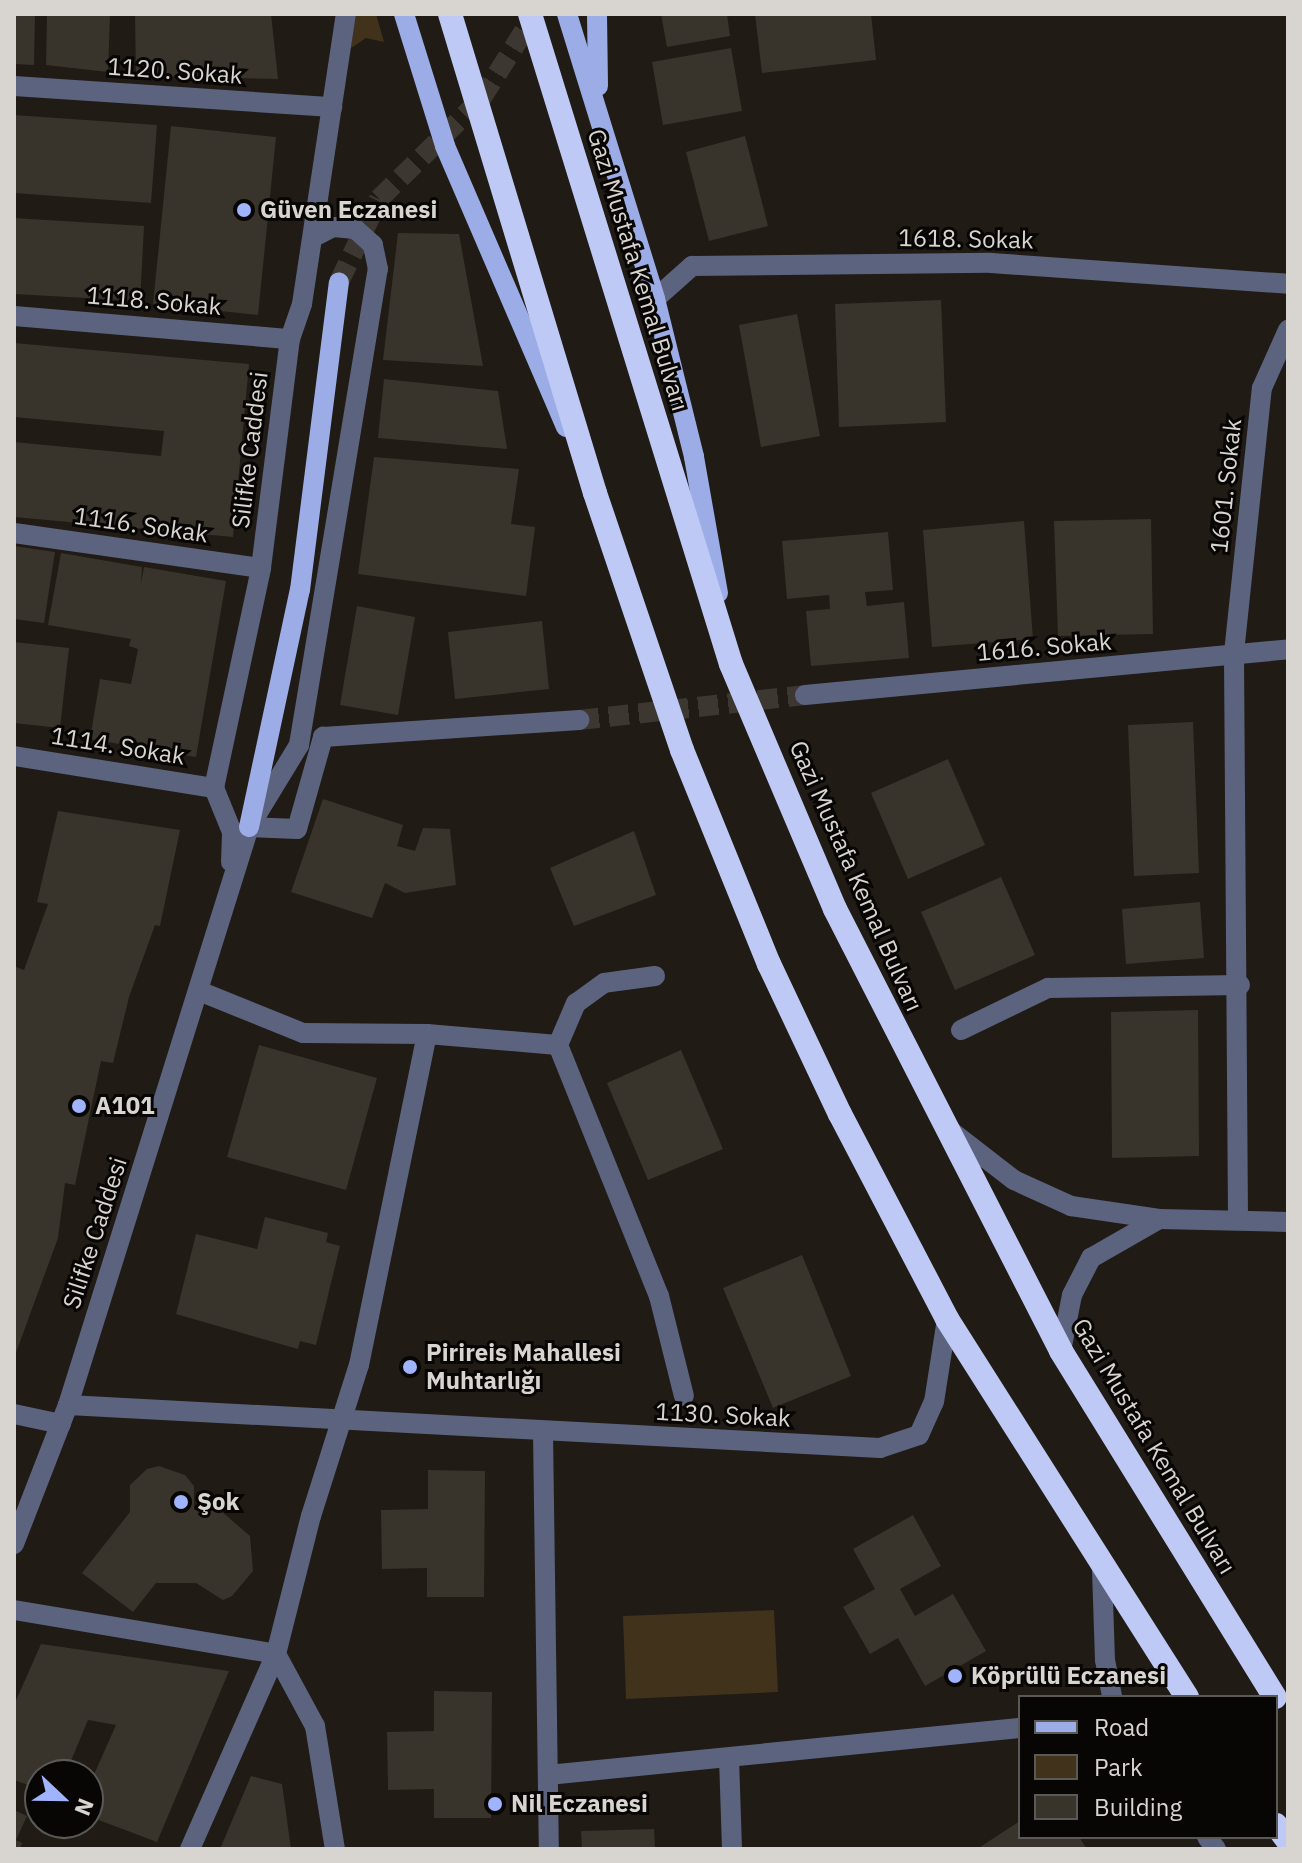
<!DOCTYPE html>
<html>
<head>
<meta charset="utf-8">
<style>
	body { margin:0 }
	#map { position:relative; width:1302px; height:1863px; overflow:hidden; background:#201b14; font-family:"IBM Plex Sans",sans-serif }
	div>[style] { position:absolute }
	[style*='--x'] { left:calc(var(--x)*1px); top:calc(var(--y)*1px); width:calc(var(--w)*1px); rotate:calc(var(--a)*1deg) }
	.green>* { inset:0; background:#40321b }
	.building>* { inset:0; background:#38332b }
	.minor-tunnel>* { height:20px; margin-top:-10px; transform-origin:0; background:repeating-linear-gradient(90deg,#3c3730 0 20px,transparent 0 30px) }
	.major-tunnel>* { height:20px; margin-top:-10px; transform-origin:0; background:repeating-linear-gradient(90deg,#3c3730 0 20px,transparent 0 30px) }
	.minor>* { height:20px; margin:-10px; padding:0 10px; transform-origin:10px; border-radius:10px; background:#5b637f }
	.major>* { height:20px; margin:-10px; padding:0 10px; transform-origin:10px; border-radius:10px; background:#9cace6 }
	.highway>* { height:24px; margin:-12px; padding:0 12px; transform-origin:12px; border-radius:12px; background:#becaf5 }
	.dots>* { width:22px; height:22px; translate:-50% -50%; box-sizing:border-box; border:4px solid #080604; border-radius:50% }
	span { translate:-50% -50%; white-space:nowrap; text-align:center; line-height:1.15; -webkit-text-stroke:6px #080604; paint-order:stroke }
	.street-label { font-size:24px; color:#d8d5d0 }
	.poi-label { font-size:24px; color:#d8d5d0; font-weight:700 }
	.left { translate:0 -50%; text-align:left }
	.frame { position:absolute; inset:0; border:16px solid #d8d5d0; pointer-events:none }
	.legend { position:absolute; left:1018px; top:1695px; width:260px; height:144px; box-sizing:border-box; background:#080604; border:2px solid #5b5956; margin:0; padding:10px 14px; list-style:none; font-size:24px; color:#d8d5d0 }
	.legend li { display:flex; align-items:center; gap:16px; height:40px }
	.legend b { width:40px; border:2px solid #5b5956 }
	.north { position:absolute; left:24px; top:1759px; width:80px; height:80px; box-sizing:border-box; background:#080604; border:2px solid #5b5956; border-radius:50%; rotate:112deg; font-size:22px; font-weight:700; line-height:32px; text-align:center; color:#d8d5d0 }
	.north::after { content:''; display:block; margin:auto; width:28px; height:36px; background:#a0b3fd; clip-path:polygon(50% 0,100% 100%,50% 72%,0 100%) }
</style>
</head>
<body>
<div id="map">
	<div class="green">
		<i style="clip-path:polygon(353px 14px,376px 14px,384px 42px,366px 38px,351px 48px)"></i>
		<i style="clip-path:polygon(774px 1610px,778px 1692px,626px 1699px,623px 1616px)"></i>
	</div>
	<div class="building">
		<i style="clip-path:polygon(14px 14px,35px 14px,34px 65px,14px 64px)"></i>
		<i style="clip-path:polygon(47px 14px,110px 14px,108px 72px,46px 65px)"></i>
		<i style="clip-path:polygon(135px 14px,271px 14px,278px 79px,136px 76px)"></i>
		<i style="clip-path:polygon(661px 14px,727px 14px,730px 36px,667px 47px)"></i>
		<i style="clip-path:polygon(755px 14px,871px 14px,876px 60px,762px 73px)"></i>
		<i style="clip-path:polygon(731px 48px,742px 111px,663px 125px,652px 62px)"></i>
		<i style="clip-path:polygon(14px 115px,157px 125px,151px 203px,14px 193px)"></i>
		<i style="clip-path:polygon(171px 126px,276px 137px,258px 315px,153px 304px)"></i>
		<i style="clip-path:polygon(745px 136px,768px 226px,709px 241px,686px 152px)"></i>
		<i style="clip-path:polygon(14px 218px,144px 226px,140px 301px,14px 294px)"></i>
		<i style="clip-path:polygon(398px 233px,459px 234px,483px 366px,383px 360px)"></i>
		<i style="clip-path:polygon(941px 300px,946px 422px,839px 427px,835px 304px)"></i>
		<i style="clip-path:polygon(797px 314px,820px 436px,761px 447px,739px 325px)"></i>
		<i style="clip-path:polygon(14px 343px,249px 364px,233px 537px,14px 517px,14px 442px,161px 456px,164px 431px,14px 417px)"></i>
		<i style="clip-path:polygon(384px 379px,498px 391px,507px 449px,378px 438px)"></i>
		<i style="clip-path:polygon(374px 457px,519px 469px,511px 524px,535px 527px,526px 596px,358px 574px)"></i>
		<i style="clip-path:polygon(1151px 519px,1153px 634px,1058px 636px,1054px 521px)"></i>
		<i style="clip-path:polygon(1024px 521px,1033px 639px,932px 647px,923px 530px)"></i>
		<i style="clip-path:polygon(888px 532px,893px 590px,865px 592px,867px 606px,904px 602px,909px 658px,811px 666px,806px 611px,830px 609px,829px 595px,787px 599px,782px 541px)"></i>
		<i style="clip-path:polygon(14px 546px,55px 552px,44px 623px,14px 619px)"></i>
		<i style="clip-path:polygon(61px 553px,142px 567px,141px 583px,144px 567px,226px 581px,196px 757px,90px 739px,100px 679px,131px 684px,138px 649px,129px 646px,131px 639px,48px 625px)"></i>
		<i style="clip-path:polygon(357px 606px,415px 617px,398px 715px,340px 705px)"></i>
		<i style="clip-path:polygon(542px 621px,549px 689px,455px 699px,448px 632px)"></i>
		<i style="clip-path:polygon(14px 642px,69px 648px,60px 728px,14px 723px)"></i>
		<i style="clip-path:polygon(1193px 722px,1199px 873px,1134px 876px,1128px 725px)"></i>
		<i style="clip-path:polygon(948px 759px,985px 845px,908px 879px,871px 793px)"></i>
		<i style="clip-path:polygon(323px 799px,403px 825px,397px 846px,415px 851px,423px 828px,450px 829px,456px 885px,405px 893px,385px 883px,372px 918px,291px 892px)"></i>
		<i style="clip-path:polygon(58px 811px,180px 830px,160px 926px,155px 925px,129px 997px,113px 1063px,101px 1061px,75px 1185px,65px 1183px,58px 1238px,14px 1358px,14px 973px,16px 967px,24px 970px,48px 904px,37px 902px)"></i>
		<i style="clip-path:polygon(634px 831px,656px 895px,574px 926px,550px 868px)"></i>
		<i style="clip-path:polygon(1001px 877px,1035px 955px,955px 990px,921px 912px)"></i>
		<i style="clip-path:polygon(1200px 902px,1204px 958px,1126px 964px,1122px 909px)"></i>
		<i style="clip-path:polygon(1198px 1010px,1199px 1156px,1112px 1158px,1111px 1012px)"></i>
		<i style="clip-path:polygon(259px 1045px,377px 1078px,346px 1190px,227px 1157px)"></i>
		<i style="clip-path:polygon(681px 1050px,723px 1149px,648px 1180px,607px 1083px)"></i>
		<i style="clip-path:polygon(265px 1217px,328px 1233px,326px 1242px,340px 1246px,316px 1345px,300px 1341px,298px 1349px,176px 1314px,196px 1234px,257px 1249px)"></i>
		<i style="clip-path:polygon(802px 1255px,851px 1376px,773px 1408px,723px 1288px)"></i>
		<i style="clip-path:polygon(159px 1466px,185px 1475px,194px 1486px,194px 1510px,221px 1511px,250px 1536px,253px 1571px,232px 1596px,223px 1600px,196px 1583px,156px 1583px,133px 1612px,82px 1573px,130px 1512px,130px 1485px,147px 1469px)"></i>
		<i style="clip-path:polygon(428px 1470px,485px 1471px,484px 1597px,427px 1597px,427px 1568px,382px 1569px,381px 1510px,428px 1509px)"></i>
		<i style="clip-path:polygon(913px 1515px,941px 1566px,900px 1589px,915px 1616px,953px 1594px,986px 1651px,925px 1686px,898px 1638px,870px 1654px,843px 1607px,875px 1589px,853px 1549px)"></i>
		<i style="clip-path:polygon(41px 1644px,229px 1671px,157px 1842px,88px 1816px,88px 1788px,116px 1725px,88px 1720px,65px 1775px,40px 1775px,40px 1789px,14px 1780px,14px 1705px)"></i>
		<i style="clip-path:polygon(434px 1691px,492px 1692px,491px 1818px,434px 1818px,434px 1789px,388px 1790px,387px 1732px,434px 1731px)"></i>
		<i style="clip-path:polygon(251px 1776px,282px 1784px,291px 1849px,220px 1849px)"></i>
		<i style="clip-path:polygon(14px 1810px,27px 1816px,16px 1840px,22px 1843px,20px 1849px,14px 1849px)"></i>
		<i style="clip-path:polygon(1020px 1821px,1020px 1837px,1079px 1837px,1087px 1849px,977px 1849px)"></i>
		<i style="clip-path:polygon(654px 1829px,655px 1849px,582px 1849px,581px 1831px)"></i>
	</div>
	<div class="minor-tunnel">
		<i style="--x:579;--y:720;--w:227;--a:-6.3"></i>
	</div>
	<div class="major-tunnel">
		<i style="--x:339;--y:282;--w:92;--a:-64.3"></i>
		<i style="--x:379;--y:199;--w:143;--a:-44.4"></i>
		<i style="--x:481;--y:99;--w:101;--a:-57.6"></i>
	</div>
	<div class="minor">
		<i style="--x:14;--y:86;--w:319;--a:3.8"></i>
		<i style="--x:655;--y:299;--w:50;--a:-41.7"></i>
		<i style="--x:692;--y:266;--w:299;--a:-0.6"></i>
		<i style="--x:991;--y:263;--w:298;--a:4"></i>
		<i style="--x:14;--y:316;--w:277;--a:4.8"></i>
		<i style="--x:14;--y:533;--w:249;--a:8.1"></i>
		<i style="--x:805;--y:695;--w:485;--a:-5.4"></i>
		<i style="--x:14;--y:756;--w:203;--a:9.1"></i>
		<i style="--x:249;--y:827;--w:48;--a:2.4"></i>
		<i style="--x:297;--y:829;--w:96;--a:-74.2"></i>
		<i style="--x:323;--y:737;--w:257;--a:-3.8"></i>
		<i style="--x:231;--y:862;--w:30;--a:-88"></i>
		<i style="--x:232;--y:832;--w:48;--a:-112.2"></i>
		<i style="--x:214;--y:788;--w:225;--a:-77.9"></i>
		<i style="--x:261;--y:568;--w:231;--a:-82.8"></i>
		<i style="--x:290;--y:339;--w:37;--a:-71"></i>
		<i style="--x:302;--y:304;--w:293;--a:-81.4"></i>
		<i style="--x:655;--y:976;--w:51;--a:172.2"></i>
		<i style="--x:604;--y:983;--w:34;--a:144"></i>
		<i style="--x:576;--y:1003;--w:46;--a:113.2"></i>
		<i style="--x:558;--y:1045;--w:271;--a:68.1"></i>
		<i style="--x:659;--y:1296;--w:103;--a:76"></i>
		<i style="--x:199;--y:991;--w:112;--a:22"></i>
		<i style="--x:303;--y:1033;--w:124;--a:0.5"></i>
		<i style="--x:427;--y:1034;--w:131;--a:4.8"></i>
		<i style="--x:961;--y:1030;--w:97;--a:-25.8"></i>
		<i style="--x:1048;--y:988;--w:192;--a:-0.9"></i>
		<i style="--x:948;--y:1129;--w:83;--a:37.7"></i>
		<i style="--x:1014;--y:1180;--w:63;--a:24.5"></i>
		<i style="--x:1071;--y:1206;--w:89;--a:8.4"></i>
		<i style="--x:1159;--y:1219;--w:129;--a:1.3"></i>
		<i style="--x:1238;--y:1217;--w:564;--a:-90.41"></i>
		<i style="--x:1234;--y:653;--w:266;--a:-84"></i>
		<i style="--x:1262;--y:388;--w:64;--a:-65.9"></i>
		<i style="--x:1061;--y:1351;--w:57;--a:-78.9"></i>
		<i style="--x:1072;--y:1295;--w:42;--a:-62.8"></i>
		<i style="--x:1091;--y:1258;--w:78;--a:-29.8"></i>
		<i style="--x:68;--y:1405;--w:813;--a:3.03"></i>
		<i style="--x:880;--y:1448;--w:41;--a:-18.4"></i>
		<i style="--x:919;--y:1435;--w:36;--a:-66"></i>
		<i style="--x:934;--y:1402;--w:84;--a:-81.1"></i>
		<i style="--x:14;--y:1414;--w:48;--a:12"></i>
		<i style="--x:543;--y:1432;--w:417;--a:89.2"></i>
		<i style="--x:14;--y:1544;--w:149;--a:-68.8"></i>
		<i style="--x:68;--y:1405;--w:606;--a:-72.61"></i>
		<i style="--x:249;--y:827;--w:96;--a:-58.6"></i>
		<i style="--x:299;--y:745;--w:483;--a:-80.6"></i>
		<i style="--x:378;--y:269;--w:25;--a:-102"></i>
		<i style="--x:373;--y:245;--w:24;--a:-138"></i>
		<i style="--x:355;--y:229;--w:22;--a:-175"></i>
		<i style="--x:333;--y:227;--w:22;--a:153"></i>
		<i style="--x:1102;--y:1570;--w:90;--a:88.1"></i>
		<i style="--x:1105;--y:1660;--w:38;--a:79"></i>
		<i style="--x:14;--y:1610;--w:266;--a:9.5"></i>
		<i style="--x:276;--y:1654;--w:82;--a:61.6"></i>
		<i style="--x:315;--y:1726;--w:125;--a:80.8"></i>
		<i style="--x:729;--y:1758;--w:91;--a:88.1"></i>
		<i style="--x:548;--y:1775;--w:474;--a:-5.7"></i>
		<i style="--x:1207;--y:1837;--w:15;--a:53"></i>
		<i style="--x:190;--y:1849;--w:213;--a:-66.2"></i>
		<i style="--x:276;--y:1654;--w:142;--a:-75.8"></i>
		<i style="--x:311;--y:1516;--w:158;--a:-72.4"></i>
		<i style="--x:359;--y:1365;--w:338;--a:-78.4"></i>
	</div>
	<div class="major">
		<i style="--x:404;--y:14;--w:138;--a:72.7"></i>
		<i style="--x:445;--y:146;--w:306;--a:66.7"></i>
		<i style="--x:567;--y:14;--w:298;--a:72.8"></i>
		<i style="--x:655;--y:299;--w:163;--a:76.1"></i>
		<i style="--x:694;--y:457;--w:138;--a:80"></i>
		<i style="--x:597;--y:14;--w:72;--a:89.2"></i>
		<i style="--x:249;--y:827;--w:242;--a:-77.9"></i>
		<i style="--x:300;--y:590;--w:310;--a:-82.8"></i>
	</div>
	<div class="highway">
		<i style="--x:450;--y:14;--w:500;--a:73.16"></i>
		<i style="--x:595;--y:493;--w:271;--a:71.3"></i>
		<i style="--x:682;--y:750;--w:231;--a:67.9"></i>
		<i style="--x:769;--y:964;--w:166;--a:64.7"></i>
		<i style="--x:840;--y:1114;--w:231;--a:62.4"></i>
		<i style="--x:947;--y:1319;--w:448;--a:57.6"></i>
		<i style="--x:530;--y:14;--w:680;--a:72.82"></i>
		<i style="--x:731;--y:664;--w:266;--a:67"></i>
		<i style="--x:835;--y:909;--w:496;--a:62.9"></i>
		<i style="--x:1061;--y:1351;--w:407;--a:58.3"></i>
		<i style="--x:1276;--y:1825;--w:20;--a:53"></i>
	</div>
	<div class="dots">
		<i style="left:244px;top:210px;background:#a0b3fd"></i>
		<i style="left:79px;top:1106px;background:#a0b3fd"></i>
		<i style="left:410px;top:1367px;background:#a0b3fd"></i>
		<i style="left:181px;top:1502px;background:#a0b3fd"></i>
		<i style="left:955px;top:1676px;background:#a0b3fd"></i>
		<i style="left:495px;top:1804px;background:#a0b3fd"></i>
	</div>
	<div class="street-label">
		<span style="left:175px;top:71px;rotate:4deg">1120. Sokak</span>
		<span style="left:966px;top:239px;rotate:1deg">1618. Sokak</span>
		<span style="left:638px;top:270px;rotate:73deg">Gazi Mustafa Kemal Bulvarı</span>
		<span style="left:154px;top:301px;rotate:5deg">1118. Sokak</span>
		<span style="left:250px;top:450px;rotate:-83deg">Silifke Caddesi</span>
		<span style="left:1226px;top:486px;rotate:-84deg">1601. Sokak</span>
		<span style="left:141px;top:525px;rotate:8deg">1116. Sokak</span>
		<span style="left:1044px;top:647px;rotate:-5deg">1616. Sokak</span>
		<span style="left:118px;top:746px;rotate:9deg">1114. Sokak</span>
		<span style="left:856px;top:876px;rotate:66deg">Gazi Mustafa Kemal Bulvarı</span>
		<span style="left:95px;top:1233px;rotate:-72deg">Silifke Caddesi</span>
		<span style="left:723px;top:1415px;rotate:3deg">1130. Sokak</span>
		<span style="left:1154px;top:1446px;rotate:59deg">Gazi Mustafa Kemal Bulvarı</span>
	</div>
	<div class="poi-label">
		<span class="left" style="left:260px;top:210px">Güven Eczanesi</span>
		<span class="left" style="left:95px;top:1106px">A101</span>
		<span class="left" style="left:426px;top:1367px">Pirireis Mahallesi<br>Muhtarlığı</span>
		<span class="left" style="left:197px;top:1502px">Şok</span>
		<span class="left" style="left:971px;top:1676px">Köprülü Eczanesi</span>
		<span class="left" style="left:511px;top:1804px">Nil Eczanesi</span>
	</div>
	<div class="frame"></div>
	<ul class="legend">
	<li><b style="height:10px;background:#9cace6"></b>Road</li>
	<li><b style="height:22px;background:#40321b"></b>Park</li>
	<li><b style="height:22px;background:#38332b"></b>Building</li>
	</ul>
	<div class="north">N</div>
</div>
</body>
</html>
